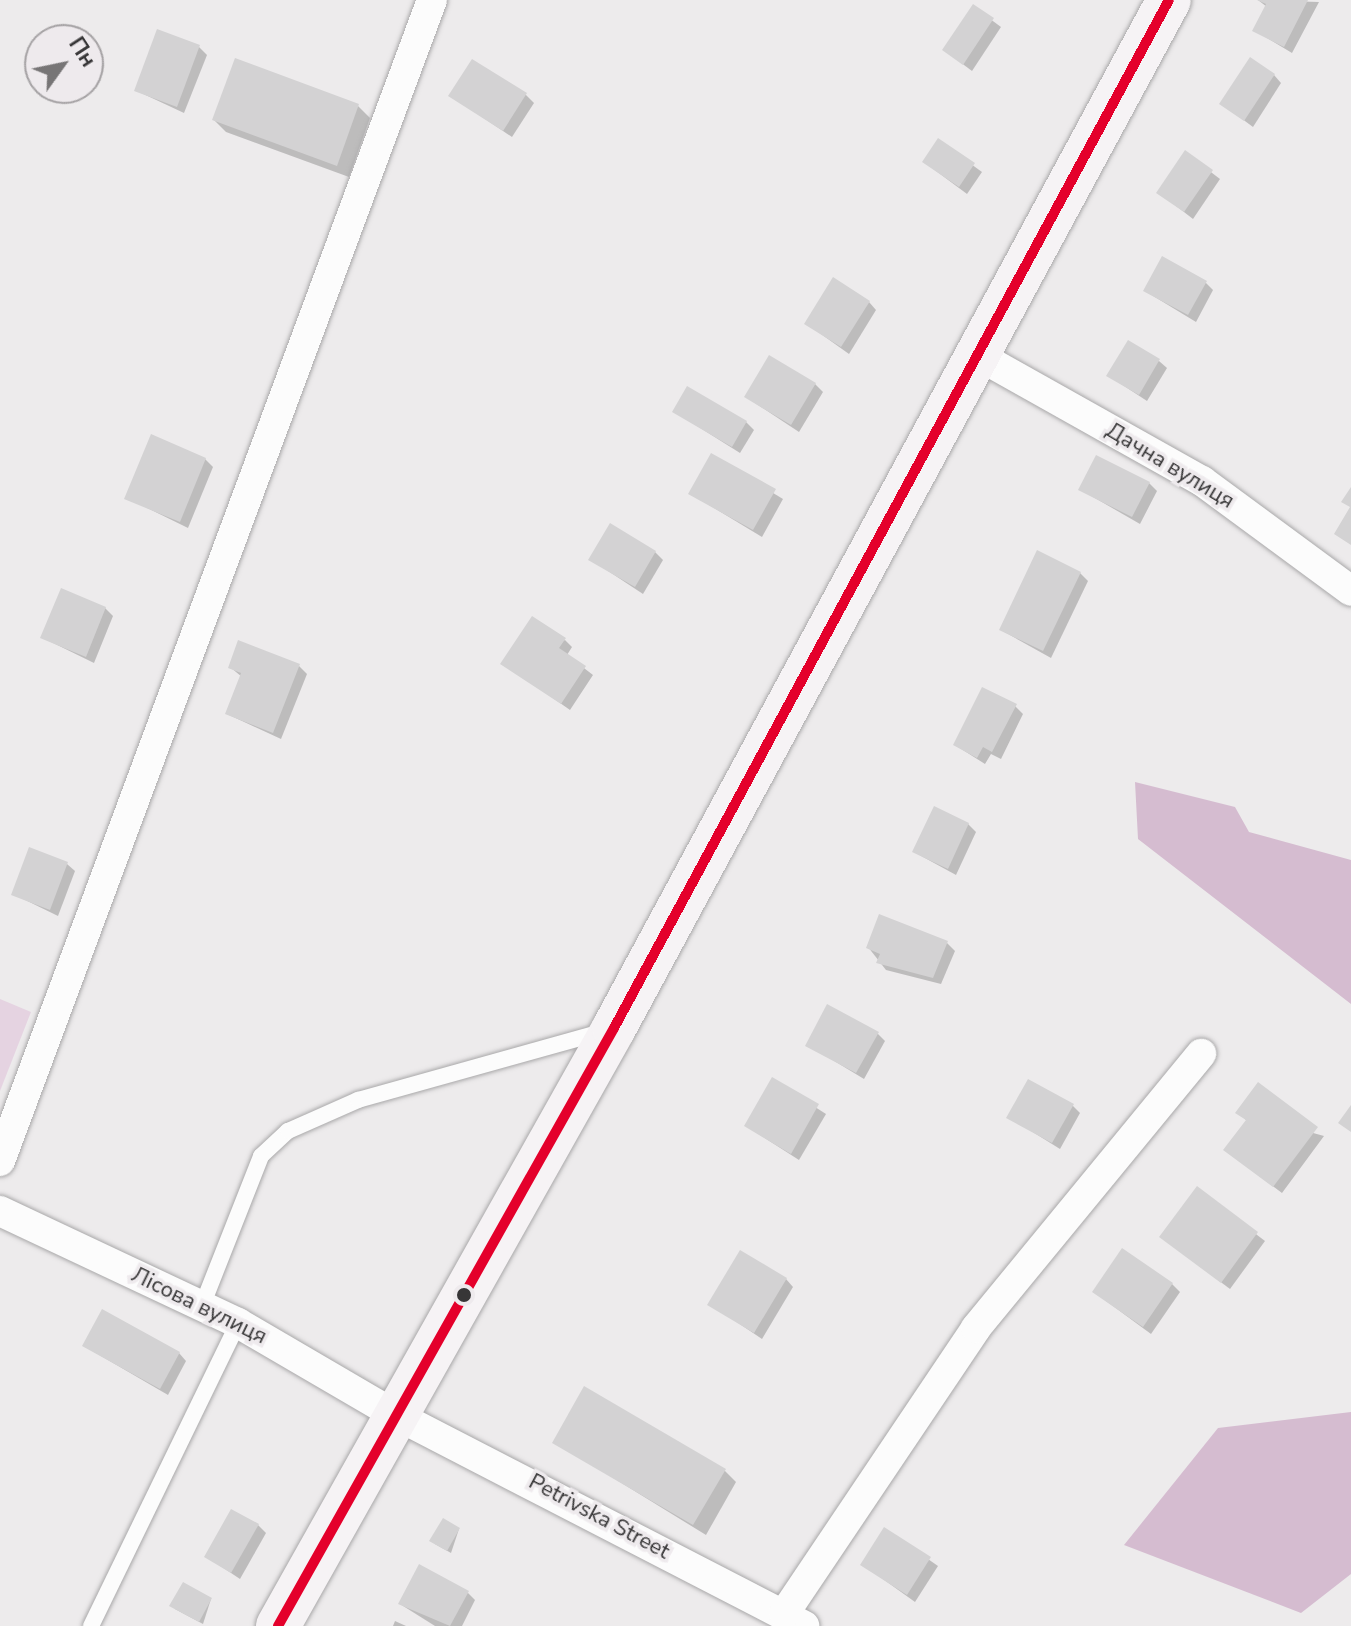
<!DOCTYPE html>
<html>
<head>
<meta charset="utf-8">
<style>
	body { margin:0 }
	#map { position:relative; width:1351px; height:1626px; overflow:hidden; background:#edebec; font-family:"Nunito Sans",sans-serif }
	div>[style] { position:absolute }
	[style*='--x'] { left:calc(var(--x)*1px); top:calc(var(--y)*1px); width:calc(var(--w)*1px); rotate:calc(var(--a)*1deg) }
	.green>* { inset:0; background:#e5d3e1 }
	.forest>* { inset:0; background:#d5bcd0 }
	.shadow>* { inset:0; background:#0003 }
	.building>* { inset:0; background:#d3d2d3 }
	.roads { filter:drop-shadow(0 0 2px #a9a8a9) drop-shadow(0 0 2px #a9a8a9) }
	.service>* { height:16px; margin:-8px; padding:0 8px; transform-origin:8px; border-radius:8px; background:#fcfcfc }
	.minor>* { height:30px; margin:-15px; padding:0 15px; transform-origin:15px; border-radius:15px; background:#fcfcfc }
	.primary>* { height:44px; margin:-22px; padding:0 22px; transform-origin:22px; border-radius:22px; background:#f6f3f5 }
	.bus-1>* { height:10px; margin:-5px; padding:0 5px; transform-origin:5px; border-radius:5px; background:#e4002b }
	.dots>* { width:22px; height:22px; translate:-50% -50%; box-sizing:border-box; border:4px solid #eeeaed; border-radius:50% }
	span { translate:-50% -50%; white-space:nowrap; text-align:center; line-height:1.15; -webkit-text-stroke:7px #eeeaed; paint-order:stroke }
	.street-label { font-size:22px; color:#373637 }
	.north { position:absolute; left:24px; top:24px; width:80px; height:80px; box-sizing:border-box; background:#eeeaed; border:2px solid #a5a2a4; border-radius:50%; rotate:57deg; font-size:22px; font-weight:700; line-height:32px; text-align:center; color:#373637 }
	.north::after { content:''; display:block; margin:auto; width:28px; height:36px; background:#777576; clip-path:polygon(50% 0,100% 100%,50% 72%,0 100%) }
</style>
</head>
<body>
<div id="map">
	<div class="green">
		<i style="clip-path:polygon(0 999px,31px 1012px,0 1091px)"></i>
	</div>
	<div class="forest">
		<i style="clip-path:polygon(1135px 782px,1235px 807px,1249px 832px,1351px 860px,1351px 1004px,1138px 839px)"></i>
		<i style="clip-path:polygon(1351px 1412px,1351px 1574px,1301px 1613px,1124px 1545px,1218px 1428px)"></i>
	</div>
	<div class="shadow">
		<i style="clip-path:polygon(1258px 0,1319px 2px,1292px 53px,1254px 30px,1267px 7px)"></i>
		<i style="clip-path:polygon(974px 7px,1001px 27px,972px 71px,944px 50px)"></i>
		<i style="clip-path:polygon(199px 47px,207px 55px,184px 113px,137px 91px)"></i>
		<i style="clip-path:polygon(1274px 75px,1281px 83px,1253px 127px,1222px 104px)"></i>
		<i style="clip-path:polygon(526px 95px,534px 103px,512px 137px,451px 96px)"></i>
		<i style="clip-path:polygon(358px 106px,370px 118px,349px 177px,226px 132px,214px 120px)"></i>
		<i style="clip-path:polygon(939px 141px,982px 172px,967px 194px,924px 162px)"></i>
		<i style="clip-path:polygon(1186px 153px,1220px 179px,1193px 219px,1158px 192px)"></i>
		<i style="clip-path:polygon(1205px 282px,1213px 290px,1196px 322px,1145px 291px)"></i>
		<i style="clip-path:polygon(869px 302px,876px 310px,849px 354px,807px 324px)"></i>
		<i style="clip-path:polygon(1159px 361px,1167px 368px,1147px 401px,1109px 376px)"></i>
		<i style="clip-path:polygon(815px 384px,823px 392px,799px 432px,746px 397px)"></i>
		<i style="clip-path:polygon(675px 412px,746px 422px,754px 430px,740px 453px)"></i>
		<i style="clip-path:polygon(712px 456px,783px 499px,762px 537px,691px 494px)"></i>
		<i style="clip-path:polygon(205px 459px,213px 467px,188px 528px,127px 498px)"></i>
		<i style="clip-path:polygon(1149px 483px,1157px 491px,1140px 524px,1081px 490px)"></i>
		<i style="clip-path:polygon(655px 552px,663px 560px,643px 594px,590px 559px)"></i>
		<i style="clip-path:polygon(1080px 573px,1088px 581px,1051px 658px,1001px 630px)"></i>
		<i style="clip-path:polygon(105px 608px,113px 616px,94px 663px,43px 638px)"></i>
		<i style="clip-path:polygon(565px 640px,572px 647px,567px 655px,593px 675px,570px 710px,503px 663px)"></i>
		<i style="clip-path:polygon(299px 666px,307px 674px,281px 739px,227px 714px,242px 677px,230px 667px)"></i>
		<i style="clip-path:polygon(1015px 706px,1023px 714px,1001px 759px,991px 754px,985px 764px,955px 745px)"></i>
		<i style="clip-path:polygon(968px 824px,976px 832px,956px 875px,914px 852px)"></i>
		<i style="clip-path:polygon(67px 864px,75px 871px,58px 916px,13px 894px)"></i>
		<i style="clip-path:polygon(947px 943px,955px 951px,941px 984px,886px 970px,868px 947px)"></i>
		<i style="clip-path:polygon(877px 1033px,885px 1041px,864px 1079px,808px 1045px)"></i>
		<i style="clip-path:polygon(773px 1080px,826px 1114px,799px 1160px,746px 1126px)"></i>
		<i style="clip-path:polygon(1072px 1105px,1080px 1113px,1060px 1149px,1009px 1117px)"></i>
		<i style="clip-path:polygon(1238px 1112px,1324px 1136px,1282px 1193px,1234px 1157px,1247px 1121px)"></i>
		<i style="clip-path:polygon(1197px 1189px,1265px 1241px,1230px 1289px,1170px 1244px)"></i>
		<i style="clip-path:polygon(786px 1279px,793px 1287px,762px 1339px,710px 1304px)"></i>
		<i style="clip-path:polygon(1172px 1284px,1180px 1292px,1151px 1334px,1094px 1292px)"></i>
		<i style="clip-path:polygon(84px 1346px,179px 1353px,186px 1361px,168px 1395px)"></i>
		<i style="clip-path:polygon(555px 1442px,724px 1470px,736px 1482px,706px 1535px)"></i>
		<i style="clip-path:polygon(258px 1525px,266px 1533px,240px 1579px,207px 1557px)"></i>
		<i style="clip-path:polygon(459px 1529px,451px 1553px,435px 1544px)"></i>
		<i style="clip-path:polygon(885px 1529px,938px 1566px,915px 1602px,862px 1564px)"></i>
		<i style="clip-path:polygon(468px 1593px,475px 1600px,462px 1626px,435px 1626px,400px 1604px)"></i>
		<i style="clip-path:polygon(211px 1599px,203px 1624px,175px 1609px)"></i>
		<i style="clip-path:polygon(395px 1621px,406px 1626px,393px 1626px)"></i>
	</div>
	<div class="building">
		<i style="clip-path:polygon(1257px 0,1308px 0,1284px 47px,1252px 31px,1266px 4px)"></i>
		<i style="clip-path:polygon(973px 4px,994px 18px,963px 65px,942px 50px)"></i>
		<i style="clip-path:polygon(157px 29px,200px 45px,177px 107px,134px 91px)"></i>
		<i style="clip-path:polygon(1250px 57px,1275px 74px,1244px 121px,1219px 104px)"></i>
		<i style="clip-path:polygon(235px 58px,359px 104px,337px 166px,212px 120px)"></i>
		<i style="clip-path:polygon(472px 59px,527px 93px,503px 131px,448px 96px)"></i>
		<i style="clip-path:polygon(938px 138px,975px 163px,959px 187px,922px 162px)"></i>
		<i style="clip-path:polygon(1185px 150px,1213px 170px,1184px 212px,1156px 193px)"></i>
		<i style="clip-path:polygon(1162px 256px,1207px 281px,1188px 315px,1143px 291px)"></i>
		<i style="clip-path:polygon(833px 277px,870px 301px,841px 347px,804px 324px)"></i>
		<i style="clip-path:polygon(1128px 340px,1160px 359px,1139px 395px,1106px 376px)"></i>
		<i style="clip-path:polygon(769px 355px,816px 383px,791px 425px,744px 397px)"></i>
		<i style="clip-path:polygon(687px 386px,747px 421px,732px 447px,672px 412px)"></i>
		<i style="clip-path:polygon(151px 434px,206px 458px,180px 522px,124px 499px)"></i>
		<i style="clip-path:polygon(711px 453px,776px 489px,753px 530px,688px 494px)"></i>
		<i style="clip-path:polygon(1096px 455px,1150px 482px,1132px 517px,1078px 490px)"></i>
		<i style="clip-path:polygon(1351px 487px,1351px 545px,1334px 534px,1350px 507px,1341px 502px)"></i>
		<i style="clip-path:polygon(610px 523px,656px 551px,635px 587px,588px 560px)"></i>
		<i style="clip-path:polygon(1037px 550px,1081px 572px,1043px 651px,999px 630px)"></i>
		<i style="clip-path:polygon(61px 588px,106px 607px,86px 657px,40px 638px)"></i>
		<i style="clip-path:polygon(532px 616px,566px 638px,559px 648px,586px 666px,561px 704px,500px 664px)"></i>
		<i style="clip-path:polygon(238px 640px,300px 664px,273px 733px,225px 714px,241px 673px,228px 668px)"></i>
		<i style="clip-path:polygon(982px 687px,1017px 704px,992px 752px,983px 747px,977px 758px,953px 745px)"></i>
		<i style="clip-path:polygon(934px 806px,969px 823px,948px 869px,912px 852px)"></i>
		<i style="clip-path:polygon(29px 847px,68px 862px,50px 910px,11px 895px)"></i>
		<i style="clip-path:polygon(879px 914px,948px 941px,933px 978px,876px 963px,880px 954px,866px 948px)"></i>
		<i style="clip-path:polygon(827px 1004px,879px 1032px,856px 1073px,805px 1046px)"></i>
		<i style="clip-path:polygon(772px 1077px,819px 1104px,791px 1154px,744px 1126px)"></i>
		<i style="clip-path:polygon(1028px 1079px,1074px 1104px,1052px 1143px,1006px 1118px)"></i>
		<i style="clip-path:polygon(1258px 1082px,1318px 1127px,1273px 1187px,1223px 1150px,1246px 1120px,1235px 1113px)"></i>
		<i style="clip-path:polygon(1351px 1105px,1351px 1132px,1338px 1123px)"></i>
		<i style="clip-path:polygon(1197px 1186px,1258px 1232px,1221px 1283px,1159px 1237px)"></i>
		<i style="clip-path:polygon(1122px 1248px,1173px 1283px,1143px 1327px,1092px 1292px)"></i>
		<i style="clip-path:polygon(740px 1250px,787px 1278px,754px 1333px,707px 1305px)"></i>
		<i style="clip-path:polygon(102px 1309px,180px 1352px,160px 1389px,82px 1346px)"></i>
		<i style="clip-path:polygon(584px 1386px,726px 1469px,693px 1525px,552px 1443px)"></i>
		<i style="clip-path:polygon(231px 1509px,259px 1524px,231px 1573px,204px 1557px)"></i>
		<i style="clip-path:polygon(443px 1518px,460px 1528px,447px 1551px,429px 1541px)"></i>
		<i style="clip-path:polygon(884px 1527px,931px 1557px,907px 1595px,860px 1565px)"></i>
		<i style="clip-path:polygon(419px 1564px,469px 1591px,450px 1626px,398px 1604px)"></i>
		<i style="clip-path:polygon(183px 1582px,212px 1598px,199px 1622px,169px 1606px)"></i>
	</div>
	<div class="roads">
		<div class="service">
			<i style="--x:202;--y:1306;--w:161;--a:-68.5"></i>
			<i style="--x:261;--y:1156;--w:37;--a:-43"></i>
			<i style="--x:288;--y:1131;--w:77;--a:-23.9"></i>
			<i style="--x:358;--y:1100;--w:256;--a:-15.6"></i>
			<i style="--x:91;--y:1626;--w:337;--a:-64.1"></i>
		</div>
		<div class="minor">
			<i style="--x:979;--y:356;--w:256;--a:29.3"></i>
			<i style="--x:1202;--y:481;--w:185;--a:36.4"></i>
			<i style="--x:0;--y:1161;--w:1239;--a:-69.59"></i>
			<i style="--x:0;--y:1211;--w:263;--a:25.2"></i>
			<i style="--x:238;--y:1323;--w:178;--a:30.3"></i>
			<i style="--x:392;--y:1413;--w:464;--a:27.3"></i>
			<i style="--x:784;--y:1614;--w:344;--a:-56.1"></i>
			<i style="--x:976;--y:1328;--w:355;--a:-50.6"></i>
		</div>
		<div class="primary">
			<i style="--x:278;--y:1626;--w:686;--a:-60.67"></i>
			<i style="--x:614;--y:1028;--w:1168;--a:-61.64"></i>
		</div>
	</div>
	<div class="bus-1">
		<i style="--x:278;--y:1626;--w:686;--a:-60.67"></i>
		<i style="--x:614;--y:1028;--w:1168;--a:-61.64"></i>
	</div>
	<div class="dots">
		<i style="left:464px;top:1295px;background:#373637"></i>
	</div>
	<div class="street-label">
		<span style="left:1170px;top:466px;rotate:31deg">Дачна вулиця</span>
		<span style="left:199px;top:1306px;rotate:26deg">Лісова вулиця</span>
		<span style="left:599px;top:1517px;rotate:28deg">Petrivska Street</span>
	</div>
	<div class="north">Пн</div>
</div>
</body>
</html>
